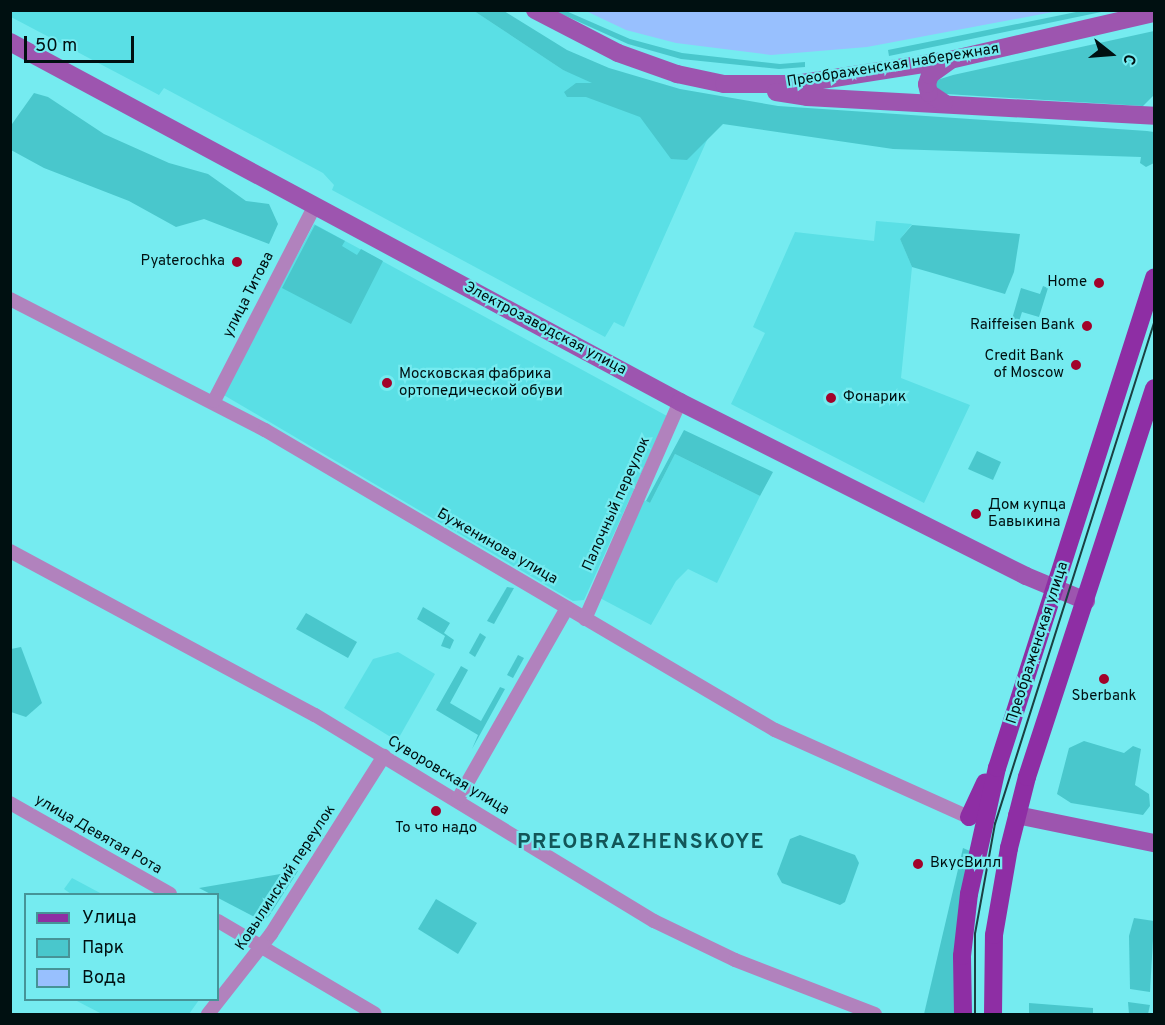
<!DOCTYPE html>
<html>
<head>
<meta charset="utf-8">
<style>
	body { margin:0 }
	#map { position:relative; width:1165px; height:1025px; overflow:hidden; background:#75ebf0; font-family:Overpass,sans-serif }
	div>[style] { position:absolute }
	[style*='--x'] { left:calc(var(--x)*1px); top:calc(var(--y)*1px); width:calc(var(--w)*1px); rotate:calc(var(--a)*1deg) }
	.built>* { inset:0; background:#5adfe5 }
	.green>* { inset:0; background:#49c7cc }
	.water>* { inset:0; background:#98c0fe }
	.street>* { height:14px; margin:-7px; padding:0 7px; transform-origin:7px; border-radius:7px; background:#b182bd }
	.secondary>* { height:18px; margin:-9px; padding:0 9px; transform-origin:9px; border-radius:9px; background:#9d55af }
	.primary>* { height:18px; margin:-9px; padding:0 9px; transform-origin:9px; border-radius:9px; background:#8e2ea4 }
	.tram>* { height:1.5px; margin:-0.75px; padding:0 0.75px; transform-origin:0.75px; border-radius:0.75px; background:#1a4042 }
	.dots>* { width:16px; height:16px; translate:-50% -50%; box-sizing:border-box; border:3px solid #75ebf0; border-radius:50% }
	span { translate:-50% -50%; white-space:nowrap; text-align:center; line-height:1.15; -webkit-text-stroke:4.5px #75ebf0; paint-order:stroke }
	.street-label { font-size:15px; color:#001011 }
	.poi-label { font-size:15px; color:#001011 }
	.right { translate:-100% -50%; text-align:right }
	.left { translate:0 -50%; text-align:left }
	.district-label { font-size:21px; color:#125658; font-weight:700; letter-spacing:1.5px }
	.frame { position:absolute; inset:0; border:12px solid #001011; pointer-events:none }
	.legend { position:absolute; left:24px; top:893px; width:195px; height:108px; box-sizing:border-box; background:#75ebf0; border:2px solid #469397; margin:0; padding:8px 10px; list-style:none; font-size:18px; color:#001011 }
	.legend li { display:flex; align-items:center; gap:12px; height:30px }
	.legend b { width:30px; border:2px solid #469397 }
	.north { position:absolute; left:1081px; top:24px; width:60px; height:60px; -webkit-text-stroke:4px #75ebf0; paint-order:stroke; rotate:107deg; font-size:16px; font-weight:700; line-height:24px; text-align:center; color:#001011 }
	.north::after { content:''; display:block; margin:auto; width:21px; height:27px; background:#001011; clip-path:polygon(50% 0,100% 100%,50% 72%,0 100%) }
	.scale { position:absolute; left:24px; top:36px; width:110px; height:27px; box-sizing:border-box; border:3px solid #001011; border-top:0; padding-left:8px; font-size:18px; line-height:21px; white-space:nowrap; color:#001011; -webkit-text-stroke:4px #75ebf0; paint-order:stroke }
</style>
</head>
<body>
<div id="map">
	<div class="built">
		<i style="clip-path:polygon(11px 10px,474px 11px,563px 70px,715px 122px,624px 327px,614px 322px,605px 337px,332px 190px,334px 185px,323px 173px,164px 88px,159px 95px,11px 17px)"></i>
		<i style="clip-path:polygon(876px 221px,912px 224px,900px 239px,912px 267px,901px 378px,970px 405px,924px 503px,731px 404px,765px 333px,753px 327px,795px 232px,874px 241px)"></i>
		<i style="clip-path:polygon(314px 224px,667px 416px,584px 600px,573px 601px,222px 394px)"></i>
		<i style="clip-path:polygon(675px 454px,760px 496px,717px 583px,688px 569px,676px 581px,651px 625px,598px 597px,641px 499px,650px 503px)"></i>
		<i style="clip-path:polygon(398px 652px,435px 674px,397px 741px,344px 708px,373px 659px)"></i>
		<i style="clip-path:polygon(72px 878px,102px 894px,71px 894px,64px 889px)"></i>
		<i style="clip-path:polygon(75px 1000px,199px 1000px,189px 1014px,102px 1014px)"></i>
	</div>
	<div class="green">
		<i style="clip-path:polygon(474px 11px,504px 11px,567px 50px,609px 68px,680px 89px,778px 106px,1147px 131px,1154px 132px,1154px 163px,1146px 167px,1140px 163px,1141px 157px,893px 149px,723px 124px,687px 160px,671px 159px,640px 117px,586px 97px,567px 97px,564px 92px,576px 83px,592px 83px,563px 70px)"></i>
		<i style="clip-path:polygon(555px 11px,566px 11px,630px 39px,682px 53px,780px 64px,805px 62px,805px 67px,779px 69px,681px 59px,628px 44px)"></i>
		<i style="clip-path:polygon(1081px 11px,1106px 11px,889px 56px,888px 50px)"></i>
		<i style="clip-path:polygon(1154px 31px,1154px 95px,1143px 106px,946px 94px,934px 86px,937px 80px,953px 75px)"></i>
		<i style="clip-path:polygon(34px 93px,48px 97px,104px 134px,169px 163px,208px 174px,246px 201px,269px 204px,278px 224px,269px 244px,204px 219px,176px 227px,129px 201px,44px 168px,11px 150px,12px 124px)"></i>
		<i style="clip-path:polygon(315px 225px,345px 241px,342px 246px,357px 255px,361px 249px,383px 261px,351px 324px,282px 288px)"></i>
		<i style="clip-path:polygon(912px 225px,1020px 234px,1014px 272px,1005px 294px,912px 267px,900px 239px)"></i>
		<i style="clip-path:polygon(1043px 286px,1048px 288px,1039px 317px,1022px 312px,1017px 328px,1010px 326px,1021px 288px,1040px 294px)"></i>
		<i style="clip-path:polygon(684px 430px,773px 472px,760px 496px,675px 454px,650px 503px,646px 501px)"></i>
		<i style="clip-path:polygon(977px 451px,1001px 462px,993px 480px,968px 469px)"></i>
		<i style="clip-path:polygon(507px 587px,514px 588px,494px 624px,487px 621px)"></i>
		<i style="clip-path:polygon(423px 607px,450px 623px,444px 633px,454px 640px,450px 649px,441px 646px,445px 636px,417px 619px)"></i>
		<i style="clip-path:polygon(306px 613px,357px 642px,348px 658px,296px 629px)"></i>
		<i style="clip-path:polygon(480px 633px,486px 637px,475px 657px,469px 653px)"></i>
		<i style="clip-path:polygon(21px 647px,42px 703px,26px 717px,11px 712px,11px 649px)"></i>
		<i style="clip-path:polygon(518px 655px,524px 658px,513px 678px,507px 675px)"></i>
		<i style="clip-path:polygon(461px 666px,468px 670px,450px 703px,481px 721px,500px 687px,505px 689px,472px 749px,478px 735px,436px 710px)"></i>
		<i style="clip-path:polygon(1084px 741px,1124px 753px,1133px 746px,1141px 749px,1135px 785px,1149px 794px,1150px 806px,1143px 815px,1071px 803px,1057px 794px,1069px 748px)"></i>
		<i style="clip-path:polygon(800px 835px,855px 855px,859px 863px,845px 902px,840px 905px,782px 883px,777px 874px,790px 839px)"></i>
		<i style="clip-path:polygon(963px 848px,970px 851px,955px 1014px,924px 1014px)"></i>
		<i style="clip-path:polygon(298px 871px,269px 916px,262px 921px,199px 888px)"></i>
		<i style="clip-path:polygon(436px 899px,477px 923px,458px 954px,418px 929px)"></i>
		<i style="clip-path:polygon(1134px 918px,1154px 921px,1150px 992px,1130px 989px,1129px 936px)"></i>
		<i style="clip-path:polygon(1128px 1002px,1150px 1005px,1148px 1014px,1129px 1014px)"></i>
		<i style="clip-path:polygon(1029px 1003px,1093px 1008px,1093px 1014px,1029px 1014px)"></i>
	</div>
	<div class="water">
		<i style="clip-path:polygon(586px 11px,1058px 11px,867px 47px,771px 55px,676px 43px,626px 30px)"></i>
	</div>
	<div class="street">
		<i style="--x:10;--y:299;--w:287;--a:27.2"></i>
		<i style="--x:265;--y:430;--w:592;--a:30.47"></i>
		<i style="--x:775;--y:730;--w:213;--a:24.2"></i>
		<i style="--x:214;--y:401;--w:220;--a:-62.7"></i>
		<i style="--x:10;--y:551;--w:346;--a:28.3"></i>
		<i style="--x:315;--y:715;--w:397;--a:31.3"></i>
		<i style="--x:654;--y:921;--w:90;--a:25.7"></i>
		<i style="--x:735;--y:960;--w:150;--a:21.1"></i>
		<i style="--x:585;--y:619;--w:237;--a:-66.4"></i>
		<i style="--x:458;--y:799;--w:220;--a:-60.3"></i>
		<i style="--x:10;--y:803;--w:184;--a:29.6"></i>
		<i style="--x:218;--y:921;--w:182;--a:30.6"></i>
		<i style="--x:208;--y:1014;--w:102;--a:-51.8"></i>
		<i style="--x:271;--y:934;--w:211;--a:-57.6"></i>
	</div>
	<div class="secondary">
		<i style="--x:535;--y:10;--w:93;--a:27.4"></i>
		<i style="--x:618;--y:53;--w:63;--a:19.6"></i>
		<i style="--x:677;--y:74;--w:48;--a:12"></i>
		<i style="--x:724;--y:84;--w:72;--a:0"></i>
		<i style="--x:796;--y:84;--w:156;--a:-8.9"></i>
		<i style="--x:950;--y:60;--w:209;--a:-13"></i>
		<i style="--x:10;--y:42;--w:761;--a:28.25"></i>
		<i style="--x:680;--y:402;--w:387;--a:26.7"></i>
		<i style="--x:1026;--y:576;--w:65;--a:22.6"></i>
		<i style="--x:776;--y:92;--w:31;--a:9"></i>
		<i style="--x:807;--y:97;--w:348;--a:3.1"></i>
		<i style="--x:944;--y:103;--w:18;--a:-146"></i>
		<i style="--x:929;--y:93;--w:9;--a:-103"></i>
		<i style="--x:927;--y:84;--w:9;--a:-72"></i>
		<i style="--x:930;--y:75;--w:24;--a:-36"></i>
		<i style="--x:1017;--y:815;--w:140;--a:11.6"></i>
	</div>
	<div class="primary">
		<i style="--x:969;--y:817;--w:38;--a:-65"></i>
		<i style="--x:963;--y:1014;--w:58;--a:-91"></i>
		<i style="--x:962;--y:956;--w:62;--a:-83.6"></i>
		<i style="--x:969;--y:894;--w:129;--a:-77.5"></i>
		<i style="--x:997;--y:768;--w:515;--a:-72.23"></i>
		<i style="--x:993;--y:1014;--w:79;--a:-89.3"></i>
		<i style="--x:994;--y:935;--w:88;--a:-80.2"></i>
		<i style="--x:1009;--y:848;--w:73;--a:-75.8"></i>
		<i style="--x:1027;--y:777;--w:409;--a:-71.9"></i>
	</div>
	<div class="tram">
		<i style="--x:975;--y:1014;--w:80;--a:-90"></i>
		<i style="--x:975;--y:934;--w:112;--a:-79.7"></i>
		<i style="--x:995;--y:824;--w:526;--a:-72.39"></i>
	</div>
	<div class="dots">
		<i style="left:237px;top:262px;background:#a2022a"></i>
		<i style="left:1099px;top:283px;background:#a2022a"></i>
		<i style="left:1087px;top:326px;background:#a2022a"></i>
		<i style="left:1076px;top:365px;background:#a2022a"></i>
		<i style="left:387px;top:383px;background:#a2022a"></i>
		<i style="left:831px;top:398px;background:#a2022a"></i>
		<i style="left:976px;top:514px;background:#a2022a"></i>
		<i style="left:1104px;top:679px;background:#a2022a"></i>
		<i style="left:436px;top:811px;background:#a2022a"></i>
		<i style="left:918px;top:864px;background:#a2022a"></i>
	</div>
	<div class="street-label">
		<span style="left:893px;top:66px;rotate:-9deg">Преображенская набережная</span>
		<span style="left:249px;top:295px;rotate:-63deg">улица Титова</span>
		<span style="left:545px;top:329px;rotate:28deg">Электрозаводская улица</span>
		<span style="left:617px;top:504px;rotate:-66deg">Палочный переулок</span>
		<span style="left:497px;top:547px;rotate:30deg">Буженинова улица</span>
		<span style="left:1038px;top:643px;rotate:-72deg">Преображенская улица</span>
		<span style="left:448px;top:776px;rotate:31deg">Суворовская улица</span>
		<span style="left:98px;top:835px;rotate:30deg">улица Девятая Рота</span>
		<span style="left:286px;top:878px;rotate:-57deg">Ковылинский переулок</span>
	</div>
	<div class="poi-label">
		<span class="right" style="left:225px;top:262px">Pyaterochka</span>
		<span class="right" style="left:1087px;top:283px">Home</span>
		<span class="right" style="left:1075px;top:326px">Raiffeisen Bank</span>
		<span class="right" style="left:1064px;top:365px">Credit Bank<br>of Moscow</span>
		<span class="left" style="left:399px;top:383px">Московская фабрика<br>ортопедической обуви</span>
		<span class="left" style="left:843px;top:398px">Фонарик</span>
		<span class="left" style="left:988px;top:514px">Дом купца<br>Бавыкина</span>
		<span style="left:1104px;top:697px">Sberbank</span>
		<span style="left:436px;top:829px">То что надо</span>
		<span class="left" style="left:930px;top:864px">ВкусВилл</span>
	</div>
	<div class="district-label">
		<span style="left:641px;top:843px">PREOBRAZHENSKOYE</span>
	</div>
	<div class="frame"></div>
	<ul class="legend">
	<li><b style="height:8px;background:#8e2ea4"></b>Улица</li>
	<li><b style="height:16px;background:#49c7cc"></b>Парк</li>
	<li><b style="height:16px;background:#98c0fe"></b>Вода</li>
	</ul>
	<div class="north">С</div>
	<div class="scale">50 m</div>
</div>
</body>
</html>
